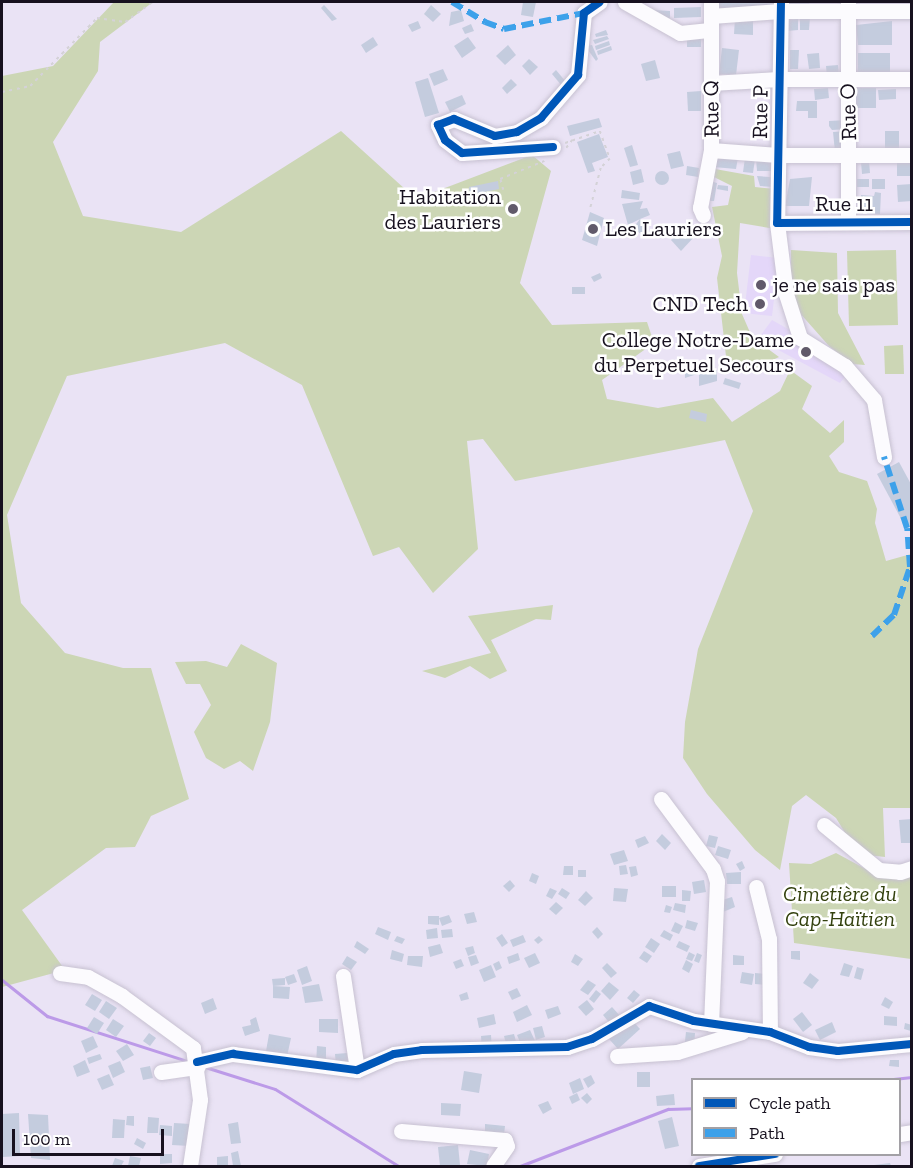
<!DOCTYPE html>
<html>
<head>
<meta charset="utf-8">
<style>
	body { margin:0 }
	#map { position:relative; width:913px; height:1168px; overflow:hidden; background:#eae3f5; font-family:"Zilla Slab",serif }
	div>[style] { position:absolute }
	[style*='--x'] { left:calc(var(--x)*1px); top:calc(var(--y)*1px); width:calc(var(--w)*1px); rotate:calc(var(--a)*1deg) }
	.built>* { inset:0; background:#e4d7f9 }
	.green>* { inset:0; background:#ccd6b5 }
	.stream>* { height:3px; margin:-1.5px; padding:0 1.5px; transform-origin:1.5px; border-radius:1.5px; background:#bc9ae8 }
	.building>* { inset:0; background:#c4ccde }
	.round { border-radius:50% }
	.path>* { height:1.5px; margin-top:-0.75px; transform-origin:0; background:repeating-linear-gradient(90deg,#d4d2d7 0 3px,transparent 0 7.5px) }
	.roads { filter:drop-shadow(0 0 2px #c7c1d1) drop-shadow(0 0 2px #c7c1d1) }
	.minor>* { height:15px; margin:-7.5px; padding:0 7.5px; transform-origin:7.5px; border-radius:7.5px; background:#fcfbfe }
	.quiet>* { height:6px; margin-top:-3px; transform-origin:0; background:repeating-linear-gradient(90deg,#3da1ea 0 12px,transparent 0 18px) }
	.cycleway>* { height:8px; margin:-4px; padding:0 4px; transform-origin:4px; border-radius:4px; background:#0057b8 }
	.dots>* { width:16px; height:16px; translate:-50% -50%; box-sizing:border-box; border:3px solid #fff; border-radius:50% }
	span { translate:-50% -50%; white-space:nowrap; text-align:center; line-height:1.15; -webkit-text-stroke:5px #fff; paint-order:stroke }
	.street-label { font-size:22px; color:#17111f }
	.poi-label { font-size:22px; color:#17111f }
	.right { translate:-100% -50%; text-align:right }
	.left { translate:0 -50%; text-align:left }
	.park-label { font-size:22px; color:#33410e; font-style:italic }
	.frame { position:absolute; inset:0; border:3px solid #17111f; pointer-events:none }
	.legend { position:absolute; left:691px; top:1078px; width:210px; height:78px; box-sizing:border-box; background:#fff; border:2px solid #a2a0a5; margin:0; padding:8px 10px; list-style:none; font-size:18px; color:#17111f }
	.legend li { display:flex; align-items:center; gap:12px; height:30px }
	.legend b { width:30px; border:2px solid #a2a0a5 }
	.scale { position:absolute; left:12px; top:1129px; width:152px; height:27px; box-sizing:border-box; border:3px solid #17111f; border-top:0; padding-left:8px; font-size:18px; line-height:21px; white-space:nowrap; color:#17111f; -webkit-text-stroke:4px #fff; paint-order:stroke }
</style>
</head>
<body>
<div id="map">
	<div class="built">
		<i style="clip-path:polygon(751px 255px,779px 258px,772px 316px,744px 313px)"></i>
		<i style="clip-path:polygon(772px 320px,853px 366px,840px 383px,758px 339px)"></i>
	</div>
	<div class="green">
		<i style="clip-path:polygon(114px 2px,153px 2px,100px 42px,98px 71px,53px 142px,83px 216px,181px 232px,341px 131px,416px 199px,532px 155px,551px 171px,520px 283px,552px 325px,647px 322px,654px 343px,602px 380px,607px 399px,658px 408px,713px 398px,732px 422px,780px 391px,790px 370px,812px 386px,802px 409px,830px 433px,844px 420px,844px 442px,829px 456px,839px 472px,867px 481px,877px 509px,875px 523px,886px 561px,911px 554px,911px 808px,883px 808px,885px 857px,858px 854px,836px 818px,806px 795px,792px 806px,780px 870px,755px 850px,707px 794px,683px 758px,685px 722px,698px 649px,753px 511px,725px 440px,515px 481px,483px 439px,467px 441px,478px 549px,433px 593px,399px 547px,373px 556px,302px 385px,225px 343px,67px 376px,7px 515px,21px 603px,65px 653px,123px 668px,151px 668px,189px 799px,151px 816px,135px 847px,106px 848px,22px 910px,65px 970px,2px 987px,2px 76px,53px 66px)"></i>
		<i style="clip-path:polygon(715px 169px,754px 176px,755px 187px,775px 189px,775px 229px,740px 223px,737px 273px,742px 314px,752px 337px,779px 357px,747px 372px,727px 365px,717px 278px,722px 256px,712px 207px,728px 205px,732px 186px,712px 176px)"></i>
		<i style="clip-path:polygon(791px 250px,837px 253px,838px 313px,865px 365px,852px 364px,829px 346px,798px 311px,791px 291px)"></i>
		<i style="clip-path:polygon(896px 250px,898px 325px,849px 326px,847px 251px)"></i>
		<i style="clip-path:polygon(903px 345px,904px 374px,885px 374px,884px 346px)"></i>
		<i style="clip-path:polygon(553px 605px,551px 620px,536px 619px,491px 640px,507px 671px,490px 679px,470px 666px,445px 678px,422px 671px,491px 653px,468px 616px)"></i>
		<i style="clip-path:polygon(241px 644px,277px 663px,270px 722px,253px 771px,240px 761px,224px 769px,206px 758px,194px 732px,211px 705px,200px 684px,186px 684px,175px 662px,206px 661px,227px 667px)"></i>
		<i style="clip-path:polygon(836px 853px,875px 874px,911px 874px,911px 959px,794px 943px,789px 863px,811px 864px)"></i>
	</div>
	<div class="stream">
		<i style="--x:2;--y:980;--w:58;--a:38.7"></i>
		<i style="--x:47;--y:1016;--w:150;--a:17.8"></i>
		<i style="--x:205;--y:1067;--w:73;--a:17.4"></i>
		<i style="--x:275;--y:1089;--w:145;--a:32"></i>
		<i style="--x:884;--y:1080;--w:28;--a:-6"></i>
		<i style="--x:520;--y:1166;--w:159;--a:-21.1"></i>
		<i style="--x:668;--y:1109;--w:24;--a:-2"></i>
	</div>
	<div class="building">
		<i style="clip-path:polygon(523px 2px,536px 2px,533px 17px,521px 15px)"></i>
		<i style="clip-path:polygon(714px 2px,777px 2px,777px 8px,714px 8px)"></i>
		<i style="clip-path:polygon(785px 2px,809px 2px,810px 7px,785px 8px)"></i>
		<i style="clip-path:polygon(324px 5px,337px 19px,332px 21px,321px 8px)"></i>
		<i style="clip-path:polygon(431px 5px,441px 14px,433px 22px,424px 14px)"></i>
		<i style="clip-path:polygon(701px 7px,701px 17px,674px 18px,674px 8px)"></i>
		<i style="clip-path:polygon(461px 10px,464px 21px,449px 26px,451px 12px)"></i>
		<i style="clip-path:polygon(652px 10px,670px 11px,670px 18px,652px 17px)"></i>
		<i style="clip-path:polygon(800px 17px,810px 17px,809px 30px,800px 30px)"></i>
		<i style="clip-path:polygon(735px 18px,753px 19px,753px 35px,734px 34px)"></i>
		<i style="clip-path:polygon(798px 19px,798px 30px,787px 31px,786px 20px)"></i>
		<i style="clip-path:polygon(418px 21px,421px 28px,412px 32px,408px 25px)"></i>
		<i style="clip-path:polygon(892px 21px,892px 45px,858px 45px,856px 25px)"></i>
		<i style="clip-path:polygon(471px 24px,474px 31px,465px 34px,462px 28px)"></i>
		<i style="clip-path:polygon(606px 30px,608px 35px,596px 37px,595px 34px)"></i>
		<i style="clip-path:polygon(687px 33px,701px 33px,701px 47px,687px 47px)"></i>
		<i style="clip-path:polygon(607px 36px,609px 39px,595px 44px,593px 40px)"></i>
		<i style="clip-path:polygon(373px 37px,378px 45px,366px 53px,361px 45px)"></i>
		<i style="clip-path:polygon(468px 37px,476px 48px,462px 58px,454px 46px)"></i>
		<i style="clip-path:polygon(609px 41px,610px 45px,596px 50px,595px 46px)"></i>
		<i style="clip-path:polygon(508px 45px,516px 55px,505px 65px,496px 56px)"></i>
		<i style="clip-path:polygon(592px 45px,598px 59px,596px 61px,585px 46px)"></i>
		<i style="clip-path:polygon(611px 46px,612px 50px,598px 55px,597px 51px)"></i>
		<i style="clip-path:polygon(722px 48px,739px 50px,736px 75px,719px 74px)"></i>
		<i style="clip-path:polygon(790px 50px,799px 50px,798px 69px,790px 69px)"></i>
		<i style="clip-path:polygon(819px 53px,820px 68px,809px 69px,807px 54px)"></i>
		<i style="clip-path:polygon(858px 53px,890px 53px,890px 77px,858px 77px)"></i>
		<i style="clip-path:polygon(529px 59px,538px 67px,530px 75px,522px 66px)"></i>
		<i style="clip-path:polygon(655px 60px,660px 78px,646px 81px,641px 64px)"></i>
		<i style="clip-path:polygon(838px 65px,839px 76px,827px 77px,826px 66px)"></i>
		<i style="clip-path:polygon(443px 69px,448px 80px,434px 86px,429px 74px)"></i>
		<i style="clip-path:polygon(556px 70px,566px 82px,562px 86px,552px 74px)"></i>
		<i style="clip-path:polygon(428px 78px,439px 113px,425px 117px,415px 82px)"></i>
		<i style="clip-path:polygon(511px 79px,517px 85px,507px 94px,502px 88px)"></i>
		<i style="clip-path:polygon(828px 88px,829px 98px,815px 100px,814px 89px)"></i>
		<i style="clip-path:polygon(856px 88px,876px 88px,876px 108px,856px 108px)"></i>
		<i style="clip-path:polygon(896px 89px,896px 99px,879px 100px,878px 90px)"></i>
		<i style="clip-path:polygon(701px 91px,701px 111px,688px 111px,687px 92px)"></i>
		<i style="clip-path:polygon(462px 95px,466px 104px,450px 112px,445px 102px)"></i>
		<i style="clip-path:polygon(797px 101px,817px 101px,817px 118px,808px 118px,808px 111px,796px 111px)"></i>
		<i style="clip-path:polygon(599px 118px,602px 127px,570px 136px,567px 126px)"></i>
		<i style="clip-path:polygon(847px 120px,847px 129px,832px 130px,829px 126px,829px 121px)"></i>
		<i style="clip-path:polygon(847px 131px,848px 151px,835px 152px,833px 132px)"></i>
		<i style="clip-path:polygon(885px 131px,899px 131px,899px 149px,885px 148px)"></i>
		<i style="clip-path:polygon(599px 134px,608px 157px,592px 163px,595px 171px,588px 173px,577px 142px)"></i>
		<i style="clip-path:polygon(632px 145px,638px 165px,630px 167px,624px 148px)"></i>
		<i style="clip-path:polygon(680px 151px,684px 166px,671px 169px,667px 154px)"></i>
		<i style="clip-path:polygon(715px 155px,738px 157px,736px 169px,714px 167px)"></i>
		<i style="clip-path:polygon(756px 157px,771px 157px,771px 171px,757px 171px)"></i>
		<i style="clip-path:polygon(745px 158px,755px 159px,753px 173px,743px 172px)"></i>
		<i style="clip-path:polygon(869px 161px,870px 173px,862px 174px,861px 162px)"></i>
		<i style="clip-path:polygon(897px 162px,912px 162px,912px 176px,897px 176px)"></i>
		<i style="clip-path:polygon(687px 166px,699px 168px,698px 177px,686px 175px)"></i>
		<i style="clip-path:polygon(641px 169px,644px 182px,633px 185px,630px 172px)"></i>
		<i class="round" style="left:655px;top:171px;width:14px;height:14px"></i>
		<i style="clip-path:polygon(757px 176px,770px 177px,775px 180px,775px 187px,760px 186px)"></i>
		<i style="clip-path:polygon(812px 177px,809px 206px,785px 206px,790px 179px)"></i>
		<i style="clip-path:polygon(857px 179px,869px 179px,869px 187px,857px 187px)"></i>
		<i style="clip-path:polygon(872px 179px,885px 179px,885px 189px,872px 189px)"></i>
		<i style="clip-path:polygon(498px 181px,499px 189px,470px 195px,469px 187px)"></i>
		<i style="clip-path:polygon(710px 181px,717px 183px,714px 201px,710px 201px)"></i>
		<i style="clip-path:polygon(912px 184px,912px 201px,898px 202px,897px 185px)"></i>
		<i style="clip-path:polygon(718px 185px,728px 186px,728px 191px,717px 189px)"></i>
		<i style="clip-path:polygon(622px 190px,640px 193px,639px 200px,621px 198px)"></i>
		<i style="clip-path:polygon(875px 192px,881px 193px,880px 214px,860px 213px,861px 195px,874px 196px)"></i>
		<i style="clip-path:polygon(643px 201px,640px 209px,647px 208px,650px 215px,640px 219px,648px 226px,641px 234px,633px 228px,640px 219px,628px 225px,622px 204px)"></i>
		<i style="clip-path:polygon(590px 212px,604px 218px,597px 246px,582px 240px)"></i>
		<i style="clip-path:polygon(684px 227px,694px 237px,681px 251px,671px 240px)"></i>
		<i style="clip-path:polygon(600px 273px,602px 278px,594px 282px,591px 277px)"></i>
		<i style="clip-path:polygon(572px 287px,585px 287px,585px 294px,572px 294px)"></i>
		<i style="clip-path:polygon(685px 368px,697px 368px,697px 374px,685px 378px)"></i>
		<i style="clip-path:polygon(699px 370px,717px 370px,717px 381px,699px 386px)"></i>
		<i style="clip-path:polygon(725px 378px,741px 383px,739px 389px,723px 384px)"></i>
		<i style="clip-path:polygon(691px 410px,707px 414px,706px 422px,689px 418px)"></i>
		<i style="clip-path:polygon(899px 462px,912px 486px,912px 525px,906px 528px,877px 474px)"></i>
		<i style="clip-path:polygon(912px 819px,912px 843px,901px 843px,899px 820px)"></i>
		<i style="clip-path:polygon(662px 834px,671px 843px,665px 850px,656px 841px)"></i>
		<i style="clip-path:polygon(709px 835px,718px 837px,715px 848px,706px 846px)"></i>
		<i style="clip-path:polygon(645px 836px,649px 843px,638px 848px,635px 840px)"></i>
		<i style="clip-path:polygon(718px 846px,731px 850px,728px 859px,715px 855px)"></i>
		<i style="clip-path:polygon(624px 850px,628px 861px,614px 865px,610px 854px)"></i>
		<i style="clip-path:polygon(742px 861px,745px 868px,740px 871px,736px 864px)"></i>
		<i style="clip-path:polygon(626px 865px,628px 874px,620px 875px,619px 866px)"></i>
		<i style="clip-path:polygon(564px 866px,573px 866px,573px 875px,563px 875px)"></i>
		<i style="clip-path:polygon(636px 866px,638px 875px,631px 877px,629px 867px)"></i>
		<i style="clip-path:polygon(578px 870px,586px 870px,586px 877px,578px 877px)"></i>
		<i style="clip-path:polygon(741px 872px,741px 884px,727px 884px,726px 873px)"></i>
		<i style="clip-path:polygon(532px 873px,539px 876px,536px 884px,529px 881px)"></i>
		<i style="clip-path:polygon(510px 880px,515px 886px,509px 892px,503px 886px)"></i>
		<i style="clip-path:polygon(704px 880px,706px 892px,694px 894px,692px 882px)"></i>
		<i style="clip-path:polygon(662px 886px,676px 886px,676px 897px,662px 897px)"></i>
		<i style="clip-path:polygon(550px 888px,557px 891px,552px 899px,546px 896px)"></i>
		<i style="clip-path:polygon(562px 888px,570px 893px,566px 899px,558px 894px)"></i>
		<i style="clip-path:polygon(614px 888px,628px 889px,626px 902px,613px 901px)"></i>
		<i style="clip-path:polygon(682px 890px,691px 891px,690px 901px,682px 901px)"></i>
		<i style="clip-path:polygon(586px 891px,593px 898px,585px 906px,578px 900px)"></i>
		<i style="clip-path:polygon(732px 897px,735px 907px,723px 912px,719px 901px)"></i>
		<i style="clip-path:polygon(556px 902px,563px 908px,556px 915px,549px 909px)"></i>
		<i style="clip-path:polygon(675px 903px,686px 905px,685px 913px,673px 910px)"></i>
		<i style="clip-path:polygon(666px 905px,672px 907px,670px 913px,664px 912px)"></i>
		<i style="clip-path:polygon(474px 912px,477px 922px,467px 924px,464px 914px)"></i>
		<i style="clip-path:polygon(449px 915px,452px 922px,442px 926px,439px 918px)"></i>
		<i style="clip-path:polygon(428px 916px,439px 916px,439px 925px,428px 924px)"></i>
		<i style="clip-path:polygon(687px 920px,698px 923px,695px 931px,685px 928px)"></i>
		<i style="clip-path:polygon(675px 922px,683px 926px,679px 934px,671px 931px)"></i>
		<i style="clip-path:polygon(378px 927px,391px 932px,388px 940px,375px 934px)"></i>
		<i style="clip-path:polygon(597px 927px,603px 934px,598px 939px,592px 932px)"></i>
		<i style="clip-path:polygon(437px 928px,438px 938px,427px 939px,426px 930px)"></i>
		<i style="clip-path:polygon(452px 929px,453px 937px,442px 938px,441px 930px)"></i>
		<i style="clip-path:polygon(664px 930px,673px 935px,670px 941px,660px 936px)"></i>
		<i style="clip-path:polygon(502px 934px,508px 943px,502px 947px,496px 938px)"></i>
		<i style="clip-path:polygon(523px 935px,526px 942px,513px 947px,510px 940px)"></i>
		<i style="clip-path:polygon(397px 936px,405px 939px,402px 944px,394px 941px)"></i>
		<i style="clip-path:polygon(539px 936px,543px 940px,538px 944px,534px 940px)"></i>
		<i style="clip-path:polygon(651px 938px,660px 944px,654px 953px,645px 947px)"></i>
		<i style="clip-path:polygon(357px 941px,369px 949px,365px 954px,354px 947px)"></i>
		<i style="clip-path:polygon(679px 941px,690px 946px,687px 952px,676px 947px)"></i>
		<i style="clip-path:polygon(440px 944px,443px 953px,430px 957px,428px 947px)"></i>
		<i style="clip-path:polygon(473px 946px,475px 953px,468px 956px,465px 948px)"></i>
		<i style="clip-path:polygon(392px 950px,404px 954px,402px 962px,390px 959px)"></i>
		<i style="clip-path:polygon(644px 951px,652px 956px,647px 963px,639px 958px)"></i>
		<i style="clip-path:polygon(791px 951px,800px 951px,800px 960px,791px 959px)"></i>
		<i style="clip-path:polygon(689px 952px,695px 955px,692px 961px,686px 959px)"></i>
		<i style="clip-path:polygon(518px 953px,520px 960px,509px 964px,507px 957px)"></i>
		<i style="clip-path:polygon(535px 953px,540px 963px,529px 968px,524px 958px)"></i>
		<i style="clip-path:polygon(697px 953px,702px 955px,699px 963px,694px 961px)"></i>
		<i style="clip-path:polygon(575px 954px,583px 959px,578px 966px,571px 962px)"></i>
		<i style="clip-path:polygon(476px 955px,479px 963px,471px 966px,468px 957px)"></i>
		<i style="clip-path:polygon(733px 955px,744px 956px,744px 965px,733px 965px)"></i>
		<i style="clip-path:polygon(347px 956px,357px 962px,351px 970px,342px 964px)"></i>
		<i style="clip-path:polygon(408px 956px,423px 956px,422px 967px,407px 965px)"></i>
		<i style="clip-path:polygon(461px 959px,464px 966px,456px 969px,453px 962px)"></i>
		<i style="clip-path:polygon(686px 960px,693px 964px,689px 973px,682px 969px)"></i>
		<i style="clip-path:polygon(499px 961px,502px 968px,496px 971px,493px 964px)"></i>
		<i style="clip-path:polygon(607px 963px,617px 973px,611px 978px,602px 968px)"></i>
		<i style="clip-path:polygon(844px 963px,853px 966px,849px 977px,840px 975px)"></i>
		<i style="clip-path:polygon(491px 965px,496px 977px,484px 982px,479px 970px)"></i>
		<i style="clip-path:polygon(307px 966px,312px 981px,302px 985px,297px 970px)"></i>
		<i style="clip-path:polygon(857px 967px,864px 969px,861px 980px,854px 978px)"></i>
		<i style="clip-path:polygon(742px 972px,754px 974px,752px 985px,740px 983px)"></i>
		<i style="clip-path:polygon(755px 973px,768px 974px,767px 985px,755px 984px)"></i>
		<i style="clip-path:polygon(810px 973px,819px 980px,812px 989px,803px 983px)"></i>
		<i style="clip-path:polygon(294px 974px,297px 982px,288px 985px,285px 977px)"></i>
		<i style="clip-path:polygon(285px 978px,285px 985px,273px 986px,272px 979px)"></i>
		<i style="clip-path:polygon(588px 980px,596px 985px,588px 995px,580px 990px)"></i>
		<i style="clip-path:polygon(609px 982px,619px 990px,610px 1000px,601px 991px)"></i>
		<i style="clip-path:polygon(319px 984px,323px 1001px,305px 1003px,302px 987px)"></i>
		<i style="clip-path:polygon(273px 986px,290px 987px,289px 999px,273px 998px)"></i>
		<i style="clip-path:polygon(517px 988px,521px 996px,512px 1000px,508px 992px)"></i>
		<i style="clip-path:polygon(596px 990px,601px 994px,594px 1003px,589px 999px)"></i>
		<i style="clip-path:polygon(634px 990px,640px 995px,633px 1003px,627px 998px)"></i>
		<i style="clip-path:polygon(467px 992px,469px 999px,461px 1001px,459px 995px)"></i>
		<i style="clip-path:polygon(92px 994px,102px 1000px,95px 1011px,85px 1005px)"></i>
		<i style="clip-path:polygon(885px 997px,893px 1002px,889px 1009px,881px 1005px)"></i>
		<i style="clip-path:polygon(213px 998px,217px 1009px,205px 1014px,201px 1003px)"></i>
		<i style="clip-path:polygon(587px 1000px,594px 1009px,586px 1016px,578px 1007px)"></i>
		<i style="clip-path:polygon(106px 1001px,117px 1008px,109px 1019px,99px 1012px)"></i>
		<i style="clip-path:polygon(527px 1005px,532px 1015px,517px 1022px,513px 1012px)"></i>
		<i style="clip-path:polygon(558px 1006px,561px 1014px,548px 1019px,545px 1010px)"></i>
		<i style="clip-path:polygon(612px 1007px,621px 1017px,612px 1026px,603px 1015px)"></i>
		<i style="clip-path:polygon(802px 1012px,812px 1025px,803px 1032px,793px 1019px)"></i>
		<i style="clip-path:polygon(494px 1014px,496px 1024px,479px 1028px,477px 1018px)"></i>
		<i style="clip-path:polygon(884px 1016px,897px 1017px,897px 1026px,884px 1025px)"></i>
		<i style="clip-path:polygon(94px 1017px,104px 1023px,97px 1034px,87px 1028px)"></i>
		<i style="clip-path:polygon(256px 1017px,260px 1031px,245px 1036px,242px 1027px,251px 1025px,250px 1020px)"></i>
		<i style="clip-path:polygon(113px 1019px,124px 1026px,116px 1037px,106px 1030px)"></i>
		<i style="clip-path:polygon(319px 1019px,338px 1019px,338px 1033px,319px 1032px)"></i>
		<i style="clip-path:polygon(631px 1019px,640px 1029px,618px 1049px,609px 1039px)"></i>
		<i style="clip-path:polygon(832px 1022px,836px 1032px,820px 1040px,815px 1030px)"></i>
		<i style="clip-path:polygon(905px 1023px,912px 1025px,911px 1031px,904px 1029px)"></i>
		<i style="clip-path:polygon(542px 1026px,545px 1037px,536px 1040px,533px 1028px)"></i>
		<i style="clip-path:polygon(530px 1030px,535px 1041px,522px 1047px,517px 1035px)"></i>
		<i style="clip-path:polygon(686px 1032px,695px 1033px,694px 1050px,684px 1050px)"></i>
		<i style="clip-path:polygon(149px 1033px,156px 1038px,150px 1046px,143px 1041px)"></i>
		<i style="clip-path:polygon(269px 1034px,291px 1038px,286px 1061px,265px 1057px)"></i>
		<i style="clip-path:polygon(514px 1034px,518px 1049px,508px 1052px,504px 1036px)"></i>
		<i style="clip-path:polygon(491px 1035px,492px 1051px,482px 1051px,481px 1036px)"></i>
		<i style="clip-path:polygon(93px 1036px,98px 1047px,86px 1053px,81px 1041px)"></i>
		<i style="clip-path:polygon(127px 1044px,134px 1055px,123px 1061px,116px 1051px)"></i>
		<i style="clip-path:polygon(317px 1046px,326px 1047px,326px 1065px,316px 1064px)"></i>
		<i style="clip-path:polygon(347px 1053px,348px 1065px,336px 1066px,335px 1054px)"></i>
		<i style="clip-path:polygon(100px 1054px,102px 1059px,89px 1064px,87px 1058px)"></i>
		<i style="clip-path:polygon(85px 1060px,90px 1072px,77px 1077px,73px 1066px)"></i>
		<i style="clip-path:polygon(890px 1060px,899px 1060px,899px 1067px,889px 1066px)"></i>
		<i style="clip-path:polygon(120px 1061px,125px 1072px,113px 1078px,108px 1066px)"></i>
		<i style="clip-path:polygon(150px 1066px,153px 1078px,143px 1080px,140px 1068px)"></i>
		<i style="clip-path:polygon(464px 1071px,482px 1074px,479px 1093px,461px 1090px)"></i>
		<i style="clip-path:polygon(637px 1072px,650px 1072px,650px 1087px,637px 1087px)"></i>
		<i style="clip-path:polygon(109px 1074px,114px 1085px,102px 1090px,97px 1079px)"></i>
		<i style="clip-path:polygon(591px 1075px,595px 1083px,588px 1088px,583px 1079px)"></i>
		<i style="clip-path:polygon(580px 1078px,584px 1089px,573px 1094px,569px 1083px)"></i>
		<i style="clip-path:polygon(577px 1093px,580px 1100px,572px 1104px,569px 1097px)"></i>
		<i style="clip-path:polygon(587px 1093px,592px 1099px,587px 1104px,581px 1098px)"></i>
		<i style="clip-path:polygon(674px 1094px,675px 1105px,657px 1106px,656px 1096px)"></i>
		<i style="clip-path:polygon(548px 1101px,552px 1109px,543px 1114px,538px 1105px)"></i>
		<i style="clip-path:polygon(441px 1103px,461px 1104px,460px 1116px,441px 1115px)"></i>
		<i style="clip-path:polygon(19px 1113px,20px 1156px,3px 1157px,2px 1114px)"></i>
		<i style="clip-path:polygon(28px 1114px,48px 1115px,50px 1160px,31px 1158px)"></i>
		<i style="clip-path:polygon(127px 1116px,134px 1116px,134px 1126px,126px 1125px)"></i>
		<i style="clip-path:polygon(148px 1117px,159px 1118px,158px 1133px,147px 1133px)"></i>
		<i style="clip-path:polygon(672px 1117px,679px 1146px,665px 1149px,658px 1121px)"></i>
		<i style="clip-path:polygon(113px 1119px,125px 1120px,124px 1138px,112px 1138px)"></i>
		<i style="clip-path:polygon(238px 1122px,241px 1143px,231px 1144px,228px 1124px)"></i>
		<i style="clip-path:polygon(174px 1123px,191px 1124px,190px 1146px,172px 1145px)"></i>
		<i style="clip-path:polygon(485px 1124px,505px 1126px,504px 1135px,485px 1134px)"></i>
		<i style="clip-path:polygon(160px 1125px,172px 1126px,172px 1136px,159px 1135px)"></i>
		<i style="clip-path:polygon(137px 1138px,146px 1143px,143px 1149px,134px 1144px)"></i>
		<i style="clip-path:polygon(458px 1145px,460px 1165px,440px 1166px,438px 1147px)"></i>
		<i style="clip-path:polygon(470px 1150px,489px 1154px,487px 1166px,467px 1164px)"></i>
		<i style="clip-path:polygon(238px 1151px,241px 1166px,233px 1166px,231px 1153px)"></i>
		<i style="clip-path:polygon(160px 1154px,172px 1154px,172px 1163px,160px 1164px)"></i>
		<i style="clip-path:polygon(130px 1156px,141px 1158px,139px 1166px,128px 1166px)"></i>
		<i style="clip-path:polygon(228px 1156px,228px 1166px,217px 1166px,217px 1157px)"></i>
		<i style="clip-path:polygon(115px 1158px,124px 1161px,121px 1166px,112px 1166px)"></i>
		<i style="clip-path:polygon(890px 1163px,891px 1166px,875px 1166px,874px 1165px)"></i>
	</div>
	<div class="path">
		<i style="--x:2;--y:92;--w:29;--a:-12"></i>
		<i style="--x:30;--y:86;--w:95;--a:-45.4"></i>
		<i style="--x:97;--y:18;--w:28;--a:8"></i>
		<i style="--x:125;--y:22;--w:34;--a:-36"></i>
		<i style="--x:565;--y:143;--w:37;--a:-19"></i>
		<i style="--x:600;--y:131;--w:30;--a:70"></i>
		<i style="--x:610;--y:159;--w:13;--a:135"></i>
		<i style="--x:601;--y:168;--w:43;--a:104.7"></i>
		<i style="--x:566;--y:148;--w:10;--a:-53"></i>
		<i style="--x:503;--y:190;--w:11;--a:-105"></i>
		<i style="--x:500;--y:179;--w:48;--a:-22.2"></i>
	</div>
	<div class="roads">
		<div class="minor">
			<i style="--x:625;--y:2;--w:63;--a:29.4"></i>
			<i style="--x:680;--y:33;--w:30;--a:-6"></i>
			<i style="--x:781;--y:2;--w:221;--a:91"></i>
			<i style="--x:777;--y:223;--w:72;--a:82.8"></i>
			<i style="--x:786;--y:294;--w:46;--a:72.3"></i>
			<i style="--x:800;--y:338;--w:53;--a:31.9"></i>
			<i style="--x:845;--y:366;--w:45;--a:49.5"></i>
			<i style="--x:874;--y:400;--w:58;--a:80"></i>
			<i style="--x:848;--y:2;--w:220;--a:90"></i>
			<i style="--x:711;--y:16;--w:69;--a:-4.1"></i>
			<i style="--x:780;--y:11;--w:132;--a:0"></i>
			<i style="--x:711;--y:83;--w:68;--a:-3.4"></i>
			<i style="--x:779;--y:79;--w:133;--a:0"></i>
			<i style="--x:553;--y:147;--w:91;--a:176.2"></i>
			<i style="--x:462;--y:153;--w:21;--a:-143"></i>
			<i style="--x:445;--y:140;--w:17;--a:-115"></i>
			<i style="--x:438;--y:125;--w:17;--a:-21"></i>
			<i style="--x:454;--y:119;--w:44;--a:22.5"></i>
			<i style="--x:495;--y:136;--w:22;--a:-10"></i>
			<i style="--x:517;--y:132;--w:28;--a:-30"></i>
			<i style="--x:541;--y:118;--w:57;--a:-49.3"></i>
			<i style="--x:578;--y:75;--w:62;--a:-84.5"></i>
			<i style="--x:584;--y:13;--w:19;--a:-35"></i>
			<i style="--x:711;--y:150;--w:67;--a:4.3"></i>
			<i style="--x:778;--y:155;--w:134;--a:0"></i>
			<i style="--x:703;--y:215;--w:8;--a:-113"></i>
			<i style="--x:700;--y:208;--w:59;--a:-79.3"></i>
			<i style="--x:711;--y:150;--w:148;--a:-90"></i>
			<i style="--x:777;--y:223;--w:135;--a:-0.4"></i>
			<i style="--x:661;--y:799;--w:87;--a:53.4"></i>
			<i style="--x:713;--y:869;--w:13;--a:72"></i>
			<i style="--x:717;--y:881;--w:143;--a:92.4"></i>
			<i style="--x:824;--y:825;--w:71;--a:39.3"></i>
			<i style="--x:879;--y:870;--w:21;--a:5"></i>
			<i style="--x:900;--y:872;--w:13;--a:-18"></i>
			<i style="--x:756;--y:887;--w:54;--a:76"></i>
			<i style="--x:769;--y:939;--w:93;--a:89.4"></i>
			<i style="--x:60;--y:973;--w:28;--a:8"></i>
			<i style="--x:88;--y:977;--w:39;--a:29"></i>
			<i style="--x:122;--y:996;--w:88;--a:36.2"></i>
			<i style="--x:193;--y:1048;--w:52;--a:82.3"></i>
			<i style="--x:200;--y:1100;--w:67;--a:98.6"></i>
			<i style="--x:343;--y:976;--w:95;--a:81.5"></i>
			<i style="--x:617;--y:1056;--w:60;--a:-3.8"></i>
			<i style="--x:677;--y:1052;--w:68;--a:-17.1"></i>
			<i style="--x:197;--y:1062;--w:37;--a:-13"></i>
			<i style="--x:233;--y:1054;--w:125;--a:7.4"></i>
			<i style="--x:357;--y:1070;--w:40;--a:-23.4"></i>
			<i style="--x:394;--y:1054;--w:28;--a:-8"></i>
			<i style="--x:422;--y:1050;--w:145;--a:-1.2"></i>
			<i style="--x:567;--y:1047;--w:26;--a:-18"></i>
			<i style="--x:592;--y:1039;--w:66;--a:-30.1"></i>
			<i style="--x:649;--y:1006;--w:47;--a:18.4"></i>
			<i style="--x:694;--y:1021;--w:77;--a:8.2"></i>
			<i style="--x:770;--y:1032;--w:42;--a:21"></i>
			<i style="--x:809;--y:1047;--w:29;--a:8"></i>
			<i style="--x:838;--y:1051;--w:74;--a:-5.4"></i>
			<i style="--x:161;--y:1072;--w:37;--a:-8"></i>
			<i style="--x:401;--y:1131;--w:104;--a:4.9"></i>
			<i style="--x:505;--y:1140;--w:6;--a:72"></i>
			<i style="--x:507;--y:1146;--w:24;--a:125"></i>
			<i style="--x:900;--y:1134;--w:12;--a:-9"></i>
			<i style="--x:699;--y:1166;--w:77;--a:-9"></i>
		</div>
	</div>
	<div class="quiet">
		<i style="--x:452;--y:2;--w:39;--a:31"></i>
		<i style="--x:485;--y:22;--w:20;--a:20"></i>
		<i style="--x:504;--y:29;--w:82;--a:-11.3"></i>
		<i style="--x:872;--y:636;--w:30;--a:-44"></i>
		<i style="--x:894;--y:615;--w:51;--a:-71.6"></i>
		<i style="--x:910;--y:567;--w:39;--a:-94"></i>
		<i style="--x:907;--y:528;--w:75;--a:-107.9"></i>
	</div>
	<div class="cycleway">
		<i style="--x:781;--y:2;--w:221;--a:91"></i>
		<i style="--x:777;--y:223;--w:135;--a:-0.4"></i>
		<i style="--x:553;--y:147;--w:91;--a:176.2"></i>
		<i style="--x:462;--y:153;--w:21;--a:-143"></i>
		<i style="--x:445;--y:140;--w:17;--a:-115"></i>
		<i style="--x:438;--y:125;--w:17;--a:-21"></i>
		<i style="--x:454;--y:119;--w:44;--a:22.5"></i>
		<i style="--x:495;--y:136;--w:22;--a:-10"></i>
		<i style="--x:517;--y:132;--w:28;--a:-30"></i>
		<i style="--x:541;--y:118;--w:57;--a:-49.3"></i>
		<i style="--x:578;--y:75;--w:62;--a:-84.5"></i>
		<i style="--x:584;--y:13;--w:19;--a:-35"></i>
		<i style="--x:197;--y:1062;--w:37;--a:-13"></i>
		<i style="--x:233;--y:1054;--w:125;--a:7.4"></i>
		<i style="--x:357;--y:1070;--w:40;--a:-23.4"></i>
		<i style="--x:394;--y:1054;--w:28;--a:-8"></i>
		<i style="--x:422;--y:1050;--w:145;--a:-1.2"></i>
		<i style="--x:567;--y:1047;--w:26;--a:-18"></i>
		<i style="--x:592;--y:1039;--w:66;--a:-30.1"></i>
		<i style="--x:649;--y:1006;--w:47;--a:18.4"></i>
		<i style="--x:694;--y:1021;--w:77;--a:8.2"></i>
		<i style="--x:770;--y:1032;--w:42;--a:21"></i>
		<i style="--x:809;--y:1047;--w:29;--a:8"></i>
		<i style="--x:838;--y:1051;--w:74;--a:-5.4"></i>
		<i style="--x:699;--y:1166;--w:77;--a:-9"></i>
	</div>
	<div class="dots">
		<i style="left:513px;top:209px;background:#615a6a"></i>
		<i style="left:593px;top:229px;background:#615a6a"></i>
		<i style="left:761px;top:285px;background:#615a6a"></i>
		<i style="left:760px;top:304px;background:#615a6a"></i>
		<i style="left:806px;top:352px;background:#615a6a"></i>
	</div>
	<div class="street-label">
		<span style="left:711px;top:109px;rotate:-91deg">Rue Q</span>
		<span style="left:760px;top:112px;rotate:-89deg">Rue P</span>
		<span style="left:848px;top:112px;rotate:-92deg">Rue O</span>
		<span style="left:844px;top:204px">Rue 11</span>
	</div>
	<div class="poi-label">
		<span class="right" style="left:501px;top:209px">Habitation<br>des Lauriers</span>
		<span class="left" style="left:605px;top:229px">Les Lauriers</span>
		<span class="left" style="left:773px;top:285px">je ne sais pas</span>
		<span class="right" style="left:748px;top:304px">CND Tech</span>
		<span class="right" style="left:794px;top:352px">College Notre-Dame<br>du Perpetuel Secours</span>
	</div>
	<div class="park-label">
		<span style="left:840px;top:906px">Cimetière du<br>Cap-Haïtien</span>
	</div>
	<div class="frame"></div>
	<ul class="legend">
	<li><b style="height:8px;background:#0057b8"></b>Cycle path</li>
	<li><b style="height:8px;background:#3da1ea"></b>Path</li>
	</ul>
	<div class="scale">100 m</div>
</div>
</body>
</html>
